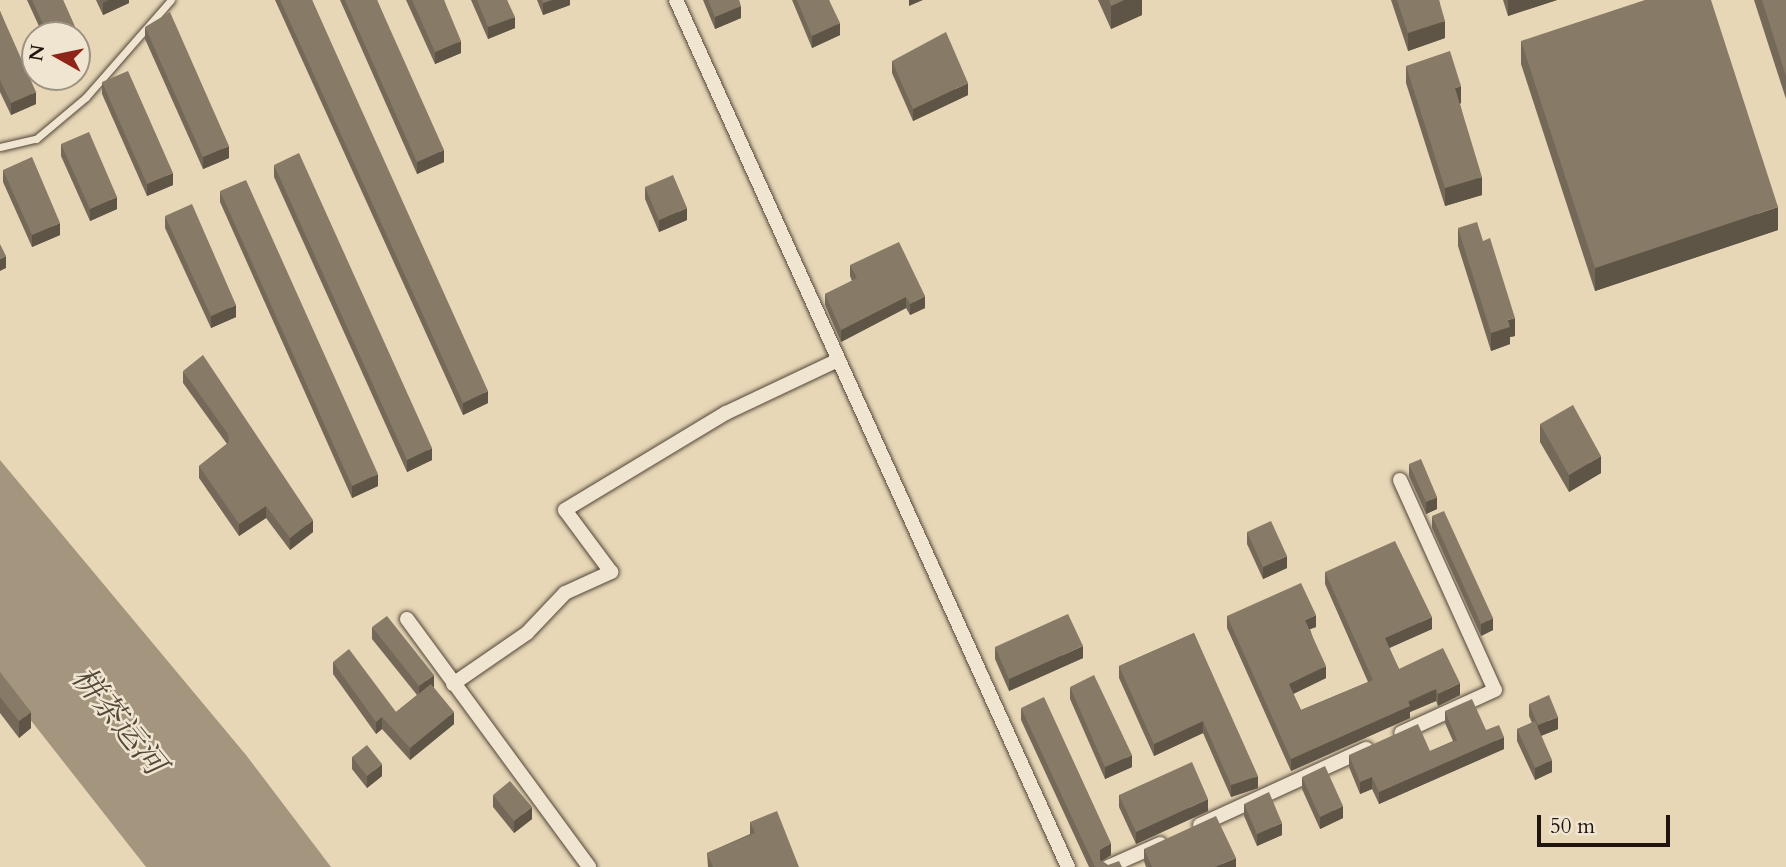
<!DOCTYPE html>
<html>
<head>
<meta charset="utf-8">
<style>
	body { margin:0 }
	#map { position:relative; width:1786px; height:867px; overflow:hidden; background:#e7d7b7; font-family:Cardo,"Noto Serif SC",serif }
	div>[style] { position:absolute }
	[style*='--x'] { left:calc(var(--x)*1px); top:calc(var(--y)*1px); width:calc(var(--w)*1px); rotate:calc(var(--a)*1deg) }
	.water>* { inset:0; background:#a3957e }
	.roads { filter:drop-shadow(0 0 2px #524638) drop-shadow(0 0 2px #524638) }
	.service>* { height:7px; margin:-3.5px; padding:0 3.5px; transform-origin:3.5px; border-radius:3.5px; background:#efe5d0 }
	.minor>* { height:14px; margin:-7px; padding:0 7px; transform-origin:7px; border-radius:7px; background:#efe5d0 }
	.wall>* { inset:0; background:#746958 }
	.shaded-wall>* { inset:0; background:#5e5547 }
	.building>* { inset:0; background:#877a66 }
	span { translate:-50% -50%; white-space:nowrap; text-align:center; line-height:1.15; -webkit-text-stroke:5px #efe5d0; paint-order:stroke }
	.water-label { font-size:32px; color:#54483b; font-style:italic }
	.north { position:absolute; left:21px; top:21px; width:70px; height:70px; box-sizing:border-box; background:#efe5d0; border:2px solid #9c9282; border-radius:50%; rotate:279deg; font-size:19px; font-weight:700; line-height:28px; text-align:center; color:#20150e }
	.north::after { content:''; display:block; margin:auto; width:24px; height:32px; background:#8f2418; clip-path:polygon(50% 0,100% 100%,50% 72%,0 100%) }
	.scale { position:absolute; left:1537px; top:815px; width:133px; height:32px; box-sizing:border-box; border:4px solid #20150e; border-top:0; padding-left:9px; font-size:21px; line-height:24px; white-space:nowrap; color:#20150e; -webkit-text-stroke:5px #efe5d0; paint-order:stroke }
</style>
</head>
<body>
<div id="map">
	<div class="water">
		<i style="clip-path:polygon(0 460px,246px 755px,331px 867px,146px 867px,0 681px)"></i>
	</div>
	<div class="roads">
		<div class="service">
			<i style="--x:0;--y:147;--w:37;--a:-13"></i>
			<i style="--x:36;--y:139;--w:65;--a:-40"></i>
			<i style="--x:86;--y:97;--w:129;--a:-48.8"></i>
		</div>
		<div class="minor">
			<i style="--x:676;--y:0;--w:952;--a:65.67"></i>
			<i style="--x:1400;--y:480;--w:230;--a:65.7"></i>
			<i style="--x:1495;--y:690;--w:103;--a:155.4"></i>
			<i style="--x:407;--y:619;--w:308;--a:53.7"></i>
			<i style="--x:453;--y:684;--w:90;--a:-34.6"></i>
			<i style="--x:527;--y:633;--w:55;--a:-46.5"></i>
			<i style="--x:565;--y:593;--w:51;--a:-24.5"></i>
			<i style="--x:611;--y:572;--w:77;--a:-126.6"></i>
			<i style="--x:565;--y:510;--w:188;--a:-31.1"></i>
			<i style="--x:726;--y:413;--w:124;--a:-25.3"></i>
			<i style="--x:1200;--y:825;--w:183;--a:-24.6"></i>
			<i style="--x:1108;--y:867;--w:57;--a:-23.9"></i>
		</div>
	</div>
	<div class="wall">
		<i style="clip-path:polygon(27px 0,63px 0,87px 54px,87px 66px,77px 71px,77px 35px,43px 35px)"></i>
		<i style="clip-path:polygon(96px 0,129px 0,129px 3px,103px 15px)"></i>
		<i style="clip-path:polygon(275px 0,312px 0,488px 403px,463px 415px)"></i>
		<i style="clip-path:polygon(340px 0,377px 0,444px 162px,417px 174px)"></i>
		<i style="clip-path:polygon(406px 0,444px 0,461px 53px,435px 64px)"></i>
		<i style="clip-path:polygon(471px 0,507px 0,515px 28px,488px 39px)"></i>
		<i style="clip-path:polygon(537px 0,570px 0,570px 5px,543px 15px)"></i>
		<i style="clip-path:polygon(703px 0,739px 0,741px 18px,715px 29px)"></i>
		<i style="clip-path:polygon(792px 0,829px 0,840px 35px,812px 48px)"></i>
		<i style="clip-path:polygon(1098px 0,1142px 0,1142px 15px,1111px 29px)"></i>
		<i style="clip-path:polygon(1391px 0,1439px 0,1445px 38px,1408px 51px)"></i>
		<i style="clip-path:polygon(1503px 0,1557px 0,1508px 16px)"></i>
		<i style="clip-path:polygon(1754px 0,1786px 0,1786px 99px)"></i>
		<i style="clip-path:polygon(0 11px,36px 104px,11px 115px,0 92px)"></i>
		<i style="clip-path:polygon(145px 27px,229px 158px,203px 169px,145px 39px)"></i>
		<i style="clip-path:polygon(1521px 41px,1778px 230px,1595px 291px,1521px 64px)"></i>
		<i style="clip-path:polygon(892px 61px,968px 95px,913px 121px,892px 73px)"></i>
		<i style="clip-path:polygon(1406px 66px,1461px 103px,1460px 104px,1482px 195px,1445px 206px,1406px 83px)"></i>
		<i style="clip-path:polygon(102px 82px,173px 185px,147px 196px,102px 94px)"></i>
		<i style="clip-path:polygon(61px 144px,117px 209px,90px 221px,61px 156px)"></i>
		<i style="clip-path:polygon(274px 165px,432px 460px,407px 472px,274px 177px)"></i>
		<i style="clip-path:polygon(3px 170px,60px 235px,32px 247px,3px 182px)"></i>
		<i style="clip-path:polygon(645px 187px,687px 220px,659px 232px,645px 199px)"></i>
		<i style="clip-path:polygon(220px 191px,378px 486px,352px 498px,220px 202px)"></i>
		<i style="clip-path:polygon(165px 216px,236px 317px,211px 328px,165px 228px)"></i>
		<i style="clip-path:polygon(1458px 228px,1515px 336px,1510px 337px,1510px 344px,1491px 351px,1458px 246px)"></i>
		<i style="clip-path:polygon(850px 265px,925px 308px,910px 315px,906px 308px,841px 342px,825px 305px,825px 294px,852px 281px,850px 276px)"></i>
		<i style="clip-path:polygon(183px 371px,313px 532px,290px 550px,266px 518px,239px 536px,199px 478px,199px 466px,227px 444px,183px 383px)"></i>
		<i style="clip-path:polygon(1540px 424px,1601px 473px,1569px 492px,1540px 442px)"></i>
		<i style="clip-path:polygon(1409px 464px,1437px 509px,1426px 514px,1409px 476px)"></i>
		<i style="clip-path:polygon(1432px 516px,1493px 630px,1481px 636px,1432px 528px)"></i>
		<i style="clip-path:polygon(1247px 532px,1287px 568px,1263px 579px,1247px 544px)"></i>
		<i style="clip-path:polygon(1325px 572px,1432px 629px,1389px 648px,1399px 669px,1460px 695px,1438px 706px,1436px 701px,1410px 712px,1410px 718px,1291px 771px,1227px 628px,1227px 616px,1316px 627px,1310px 629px,1326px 678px,1293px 694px,1301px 710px,1368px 682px,1325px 584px)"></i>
		<i style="clip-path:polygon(372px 627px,433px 687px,454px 724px,410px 760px,382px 729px,376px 734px,333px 674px,333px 662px,396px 712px,417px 695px,372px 639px)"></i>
		<i style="clip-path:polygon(1194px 633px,1258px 788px,1231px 797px,1203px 733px,1154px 756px,1119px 678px,1119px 666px)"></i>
		<i style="clip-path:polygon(995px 647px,1083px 658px,1009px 691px,995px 659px)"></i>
		<i style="clip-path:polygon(0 672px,31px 728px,19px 738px,0 713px)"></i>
		<i style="clip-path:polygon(1070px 687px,1132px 767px,1105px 779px,1070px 699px)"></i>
		<i style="clip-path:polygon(1529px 704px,1558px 729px,1541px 736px,1552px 772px,1535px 780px,1517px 741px,1517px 729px,1532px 723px,1529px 716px)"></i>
		<i style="clip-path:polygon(1021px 708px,1111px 855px,1102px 861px,1108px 865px,1122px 867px,1089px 867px,1021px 720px)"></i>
		<i style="clip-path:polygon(1445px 711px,1486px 730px,1504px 749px,1379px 804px,1372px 789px,1360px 794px,1349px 767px,1349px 755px,1430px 751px,1453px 741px,1445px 723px)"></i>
		<i style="clip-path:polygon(352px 757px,382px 776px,367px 788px,352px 769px)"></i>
		<i style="clip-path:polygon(1302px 777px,1343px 818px,1320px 829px,1302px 789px)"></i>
		<i style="clip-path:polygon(493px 795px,532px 819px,514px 833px,493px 807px)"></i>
		<i style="clip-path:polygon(1119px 795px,1208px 811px,1136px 844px,1119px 807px)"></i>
		<i style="clip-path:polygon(1244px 804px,1282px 835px,1257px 846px,1244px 816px)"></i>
		<i style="clip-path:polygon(750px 822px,799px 867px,708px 867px,707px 853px,750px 834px)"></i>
		<i style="clip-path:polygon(1144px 849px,1236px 867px,1146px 867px,1144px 861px)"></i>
	</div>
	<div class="shaded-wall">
		<i style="clip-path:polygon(109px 0,129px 0,129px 3px,103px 15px,103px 3px)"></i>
		<i style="clip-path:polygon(552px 0,570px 0,570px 5px,543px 15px,543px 3px)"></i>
		<i style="clip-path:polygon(909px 0,923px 0,909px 6px)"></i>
		<i style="clip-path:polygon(1124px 0,1142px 0,1142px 15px,1111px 29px,1111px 6px)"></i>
		<i style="clip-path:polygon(1508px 0,1557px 0,1508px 16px)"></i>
		<i style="clip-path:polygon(741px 6px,741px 18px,715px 29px,715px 17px)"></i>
		<i style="clip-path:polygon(515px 17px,515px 28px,488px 39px,488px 27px)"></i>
		<i style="clip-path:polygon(1445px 21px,1445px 38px,1408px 51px,1408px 33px)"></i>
		<i style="clip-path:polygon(840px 23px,840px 35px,812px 48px,812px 36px)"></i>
		<i style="clip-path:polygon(461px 41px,461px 53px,435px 64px,435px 52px)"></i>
		<i style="clip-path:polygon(87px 54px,87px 66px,77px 71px,77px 59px)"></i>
		<i style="clip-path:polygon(968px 83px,968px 95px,913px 121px,913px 109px)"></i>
		<i style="clip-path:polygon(1461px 86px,1461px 103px,1455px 105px,1455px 88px)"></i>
		<i style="clip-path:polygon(36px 92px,36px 104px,11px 115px,11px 103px)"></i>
		<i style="clip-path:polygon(229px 146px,229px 158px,203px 169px,203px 157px)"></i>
		<i style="clip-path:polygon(444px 150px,444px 162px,417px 174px,417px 162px)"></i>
		<i style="clip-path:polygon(173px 173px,173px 185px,147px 196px,147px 184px)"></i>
		<i style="clip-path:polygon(1482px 177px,1482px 195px,1445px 206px,1445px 188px)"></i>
		<i style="clip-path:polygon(117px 197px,117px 209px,90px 221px,90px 209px)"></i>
		<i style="clip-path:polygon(1778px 207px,1778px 230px,1595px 291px,1595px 268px)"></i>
		<i style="clip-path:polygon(687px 208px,687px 220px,659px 232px,659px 220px)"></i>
		<i style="clip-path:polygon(60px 223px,60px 235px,32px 247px,32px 235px)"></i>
		<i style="clip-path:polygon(6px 256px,6px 268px,0 271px,0 259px)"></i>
		<i style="clip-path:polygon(925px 296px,925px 308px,910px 315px,910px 304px)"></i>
		<i style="clip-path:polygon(906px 297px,906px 308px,841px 342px,841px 330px)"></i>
		<i style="clip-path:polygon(236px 305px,236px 317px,211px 328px,211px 316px)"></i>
		<i style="clip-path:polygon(1515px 318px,1515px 336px,1510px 337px,1510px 344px,1491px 351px,1491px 333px,1508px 320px)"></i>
		<i style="clip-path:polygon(488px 391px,488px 403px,463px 415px,463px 403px)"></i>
		<i style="clip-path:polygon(432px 448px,432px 460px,407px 472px,407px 460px)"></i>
		<i style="clip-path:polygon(1601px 456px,1601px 473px,1569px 492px,1569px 475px)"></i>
		<i style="clip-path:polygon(378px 474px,378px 486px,352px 498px,352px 486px)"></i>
		<i style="clip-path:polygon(1437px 497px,1437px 509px,1426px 514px,1426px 502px)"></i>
		<i style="clip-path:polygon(266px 506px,266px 518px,239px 536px,239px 524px)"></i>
		<i style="clip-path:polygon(313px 520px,313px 532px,290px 550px,290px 538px)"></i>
		<i style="clip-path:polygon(1287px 556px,1287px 568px,1263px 579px,1263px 567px)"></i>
		<i style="clip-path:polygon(1316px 615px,1316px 627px,1305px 631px,1305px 620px)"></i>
		<i style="clip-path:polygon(1432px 617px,1432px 629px,1385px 650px,1385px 638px)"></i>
		<i style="clip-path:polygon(1493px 618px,1493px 630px,1481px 636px,1481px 624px)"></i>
		<i style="clip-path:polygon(1083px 646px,1083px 658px,1009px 691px,1009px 679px)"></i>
		<i style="clip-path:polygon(1326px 666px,1326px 678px,1289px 696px,1289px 684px)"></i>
		<i style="clip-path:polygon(434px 675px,434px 687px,419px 698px,419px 686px)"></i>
		<i style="clip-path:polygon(1460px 683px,1460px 695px,1438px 706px,1438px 694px)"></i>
		<i style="clip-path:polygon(1436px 689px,1436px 701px,1410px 712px,1410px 718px,1291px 771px,1291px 759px)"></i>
		<i style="clip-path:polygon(31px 712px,31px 728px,19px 738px,19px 721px)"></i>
		<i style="clip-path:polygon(454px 712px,454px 724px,410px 760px,410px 748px)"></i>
		<i style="clip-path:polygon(382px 717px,382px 729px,376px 734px,376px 722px)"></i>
		<i style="clip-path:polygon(1558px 717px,1558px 729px,1538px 737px,1538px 725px)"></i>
		<i style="clip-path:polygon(1203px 721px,1203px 733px,1154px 756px,1154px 744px)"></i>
		<i style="clip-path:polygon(1504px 737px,1504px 749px,1379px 804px,1379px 792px)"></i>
		<i style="clip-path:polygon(1132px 755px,1132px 767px,1105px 779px,1105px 767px)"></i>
		<i style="clip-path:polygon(1552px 760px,1552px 772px,1535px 780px,1535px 768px)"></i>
		<i style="clip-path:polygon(382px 764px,382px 776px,367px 788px,367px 776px)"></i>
		<i style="clip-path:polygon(1258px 776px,1258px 788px,1231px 797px,1231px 785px)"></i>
		<i style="clip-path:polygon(1372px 777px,1372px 789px,1360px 794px,1360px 782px)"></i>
		<i style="clip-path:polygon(1208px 799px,1208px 811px,1136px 844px,1136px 832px)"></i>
		<i style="clip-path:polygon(1343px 806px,1343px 818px,1320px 829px,1320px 817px)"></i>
		<i style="clip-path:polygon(532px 807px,532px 819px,514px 833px,514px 821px)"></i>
		<i style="clip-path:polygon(1282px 823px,1282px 835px,1257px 846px,1257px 834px)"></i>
		<i style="clip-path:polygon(1111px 843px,1111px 855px,1100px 862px,1100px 850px)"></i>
		<i style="clip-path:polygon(1236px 858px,1236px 867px,1215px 867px)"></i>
	</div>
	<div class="building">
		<i style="clip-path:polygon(32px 0,63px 0,87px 54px,77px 59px,77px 35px,48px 35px)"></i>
		<i style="clip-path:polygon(280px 0,312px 0,488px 391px,463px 403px)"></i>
		<i style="clip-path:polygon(345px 0,377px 0,444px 150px,417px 162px)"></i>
		<i style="clip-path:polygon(412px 0,444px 0,461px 41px,435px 52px)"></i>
		<i style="clip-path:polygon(477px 0,507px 0,515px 17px,488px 27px)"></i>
		<i style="clip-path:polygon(542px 0,552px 0,543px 3px)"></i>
		<i style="clip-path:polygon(708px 0,739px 0,741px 6px,715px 17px)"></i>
		<i style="clip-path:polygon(797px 0,829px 0,840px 23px,812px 36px)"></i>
		<i style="clip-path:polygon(1109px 0,1124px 0,1111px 6px)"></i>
		<i style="clip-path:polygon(1397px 0,1439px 0,1445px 21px,1408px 33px)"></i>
		<i style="clip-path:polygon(1645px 0,1711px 0,1778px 207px,1595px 268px,1521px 41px)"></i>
		<i style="clip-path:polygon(1762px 0,1786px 0,1786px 76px)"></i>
		<i style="clip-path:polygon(0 11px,36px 92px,11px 103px,0 80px)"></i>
		<i style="clip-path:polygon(170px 12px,229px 146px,203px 157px,145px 27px)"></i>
		<i style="clip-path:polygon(946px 32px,968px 83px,913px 109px,892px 61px)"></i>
		<i style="clip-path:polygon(1450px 51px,1461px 86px,1455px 88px,1482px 177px,1445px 188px,1406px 66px)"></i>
		<i style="clip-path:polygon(128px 71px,173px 173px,147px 184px,102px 82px)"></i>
		<i style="clip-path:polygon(89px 132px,117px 197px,90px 209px,61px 144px)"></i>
		<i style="clip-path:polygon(299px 153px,432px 448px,407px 460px,274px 165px)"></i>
		<i style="clip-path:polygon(32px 157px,60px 223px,32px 235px,3px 170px)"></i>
		<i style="clip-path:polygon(673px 175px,687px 208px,659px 220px,645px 187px)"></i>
		<i style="clip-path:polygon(246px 180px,378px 474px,352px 486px,220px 191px)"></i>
		<i style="clip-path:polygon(192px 204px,236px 305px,211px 316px,165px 216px)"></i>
		<i style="clip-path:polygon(1477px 222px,1483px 241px,1490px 238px,1515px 318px,1508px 320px,1510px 327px,1491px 333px,1458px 228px)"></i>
		<i style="clip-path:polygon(899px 242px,925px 296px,910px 304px,906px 297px,841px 330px,825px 294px,857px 278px,850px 265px)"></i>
		<i style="clip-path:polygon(0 244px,6px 256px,0 259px)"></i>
		<i style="clip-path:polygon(203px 355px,313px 520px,290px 538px,266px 506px,239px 524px,199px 466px,229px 442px,228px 434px,183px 371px)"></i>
		<i style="clip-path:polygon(1573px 405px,1601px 456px,1569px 475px,1540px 424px)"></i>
		<i style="clip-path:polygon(1421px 459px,1437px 497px,1426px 502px,1409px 464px)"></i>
		<i style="clip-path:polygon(1444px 511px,1493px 618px,1481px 624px,1432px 516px)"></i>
		<i style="clip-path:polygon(1271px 521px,1287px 556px,1263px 567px,1247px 532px)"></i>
		<i style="clip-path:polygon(1395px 541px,1432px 617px,1385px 638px,1399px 669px,1443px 648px,1460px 683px,1438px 694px,1436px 689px,1408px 701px,1410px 706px,1291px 759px,1227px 616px,1301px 583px,1316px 615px,1305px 620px,1326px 666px,1289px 684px,1301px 710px,1373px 680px,1325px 572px)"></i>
		<i style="clip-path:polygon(1068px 614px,1083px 646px,1009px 679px,995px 647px)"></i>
		<i style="clip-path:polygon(387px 616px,434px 675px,419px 686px,372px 627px)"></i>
		<i style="clip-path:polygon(1194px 633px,1258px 776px,1231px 785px,1203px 721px,1154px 744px,1119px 666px)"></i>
		<i style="clip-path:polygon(349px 649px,396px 712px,431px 684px,454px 712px,410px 748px,382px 717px,376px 722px,333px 662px)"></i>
		<i style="clip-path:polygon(0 672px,31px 712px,19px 721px,0 697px)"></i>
		<i style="clip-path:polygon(1094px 675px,1132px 755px,1105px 767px,1070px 687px)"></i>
		<i style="clip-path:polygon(1549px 695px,1558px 717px,1538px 725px,1529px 704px)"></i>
		<i style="clip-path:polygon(1044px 697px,1111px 843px,1100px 850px,1100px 860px,1108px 865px,1119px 861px,1122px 867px,1095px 867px,1021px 708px)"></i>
		<i style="clip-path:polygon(1472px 699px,1486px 730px,1499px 725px,1504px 737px,1379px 792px,1372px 777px,1360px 782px,1349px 755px,1418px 724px,1430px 751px,1457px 740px,1445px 711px)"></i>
		<i style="clip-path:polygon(1535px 721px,1552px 760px,1535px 768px,1517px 729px)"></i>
		<i style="clip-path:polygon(367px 745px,382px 764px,367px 776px,352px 757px)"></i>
		<i style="clip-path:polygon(1192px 762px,1208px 799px,1136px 832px,1119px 795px)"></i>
		<i style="clip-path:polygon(1325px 766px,1343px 806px,1320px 817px,1302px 777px)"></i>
		<i style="clip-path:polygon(510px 781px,532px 807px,514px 821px,493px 795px)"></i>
		<i style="clip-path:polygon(1269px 792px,1282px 823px,1257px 834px,1244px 804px)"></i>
		<i style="clip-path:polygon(777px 811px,799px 867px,713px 867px,707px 853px,755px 833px,750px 822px)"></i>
		<i style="clip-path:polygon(1216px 816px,1236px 858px,1215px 867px,1152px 867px,1144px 849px)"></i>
	</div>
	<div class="water-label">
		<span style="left:118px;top:721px;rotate:51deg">栟茶运河</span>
	</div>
	<div class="north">N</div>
	<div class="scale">50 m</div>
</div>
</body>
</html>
